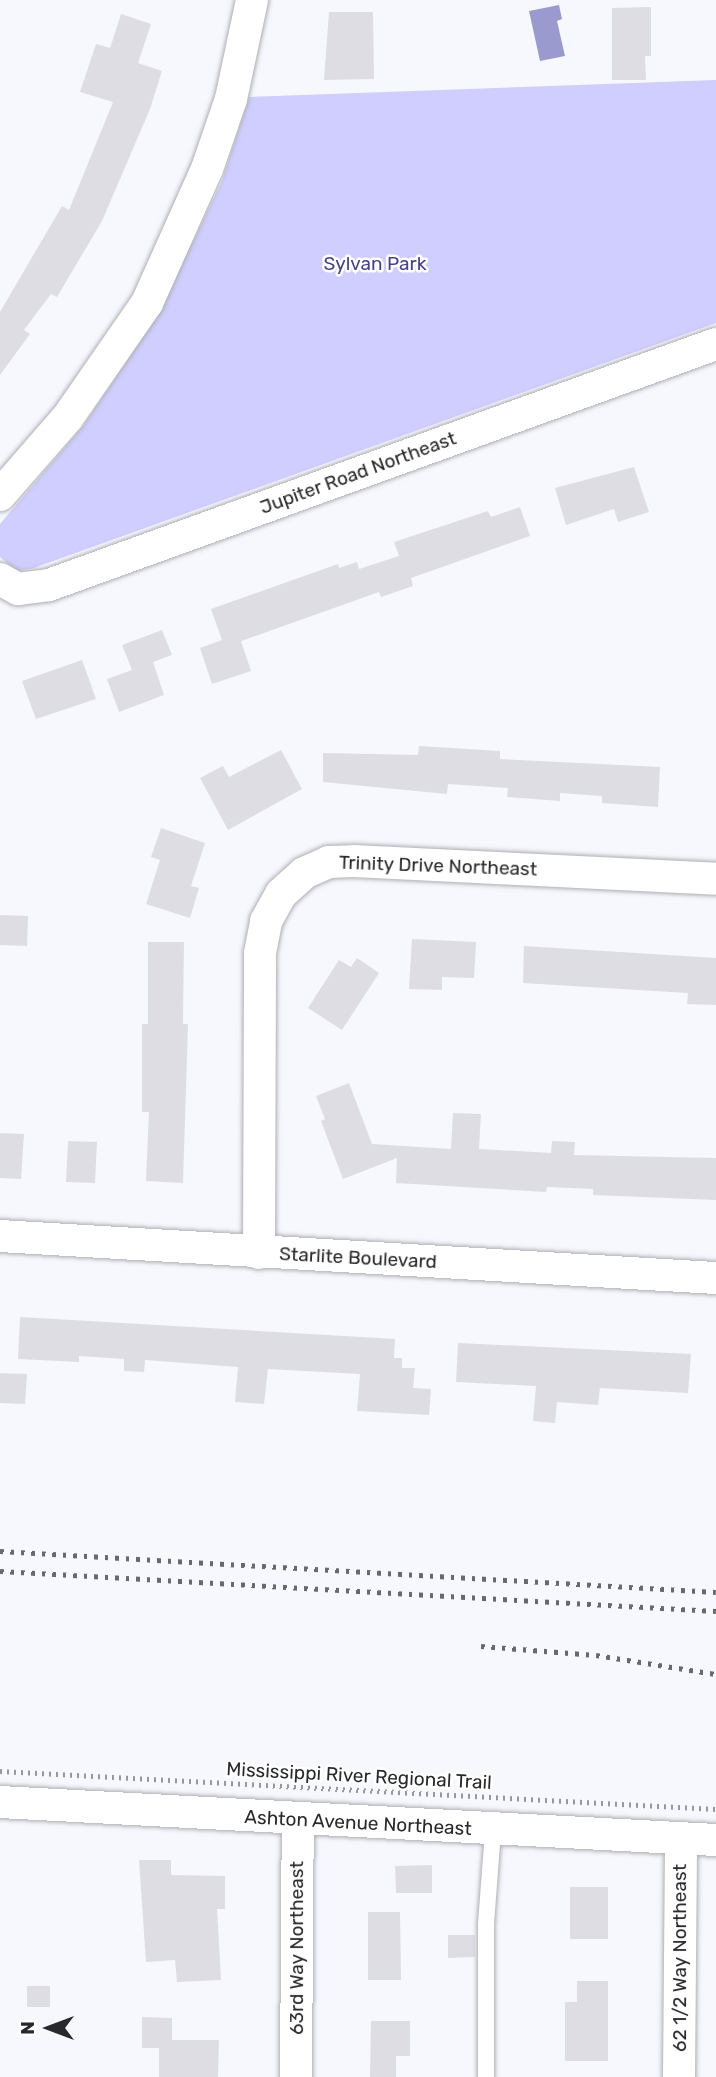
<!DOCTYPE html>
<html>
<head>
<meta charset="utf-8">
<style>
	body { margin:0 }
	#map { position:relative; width:716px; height:2077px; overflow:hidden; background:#f7f8fe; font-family:Rubik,sans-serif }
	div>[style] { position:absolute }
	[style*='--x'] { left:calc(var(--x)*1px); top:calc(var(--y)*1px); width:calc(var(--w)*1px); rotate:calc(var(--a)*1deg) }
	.green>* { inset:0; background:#cfcefe }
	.water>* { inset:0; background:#9b9acf }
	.building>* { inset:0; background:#dddde3 }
	.path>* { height:4.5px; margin-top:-2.25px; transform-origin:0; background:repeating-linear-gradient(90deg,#97979c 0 2px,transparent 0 7px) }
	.roads { filter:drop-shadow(0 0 2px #aeaeb4) drop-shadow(0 0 2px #aeaeb4) }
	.service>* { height:16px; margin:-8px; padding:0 8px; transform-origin:8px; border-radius:8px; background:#fff }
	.minor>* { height:32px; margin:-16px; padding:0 16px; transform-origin:16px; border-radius:16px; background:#fff }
	.rail>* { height:5px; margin-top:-2.5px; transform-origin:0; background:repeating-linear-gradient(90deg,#69696d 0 3.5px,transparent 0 10.5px) }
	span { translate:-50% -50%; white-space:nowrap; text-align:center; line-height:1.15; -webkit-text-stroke:5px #fff; paint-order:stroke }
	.park-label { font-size:19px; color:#494384 }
	.street-label { font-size:19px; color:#29292c }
	.north { position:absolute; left:14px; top:1993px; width:70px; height:70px; -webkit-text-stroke:5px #fff; paint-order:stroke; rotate:270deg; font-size:19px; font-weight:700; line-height:28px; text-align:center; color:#29292c }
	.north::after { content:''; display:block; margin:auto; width:24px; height:32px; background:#29292c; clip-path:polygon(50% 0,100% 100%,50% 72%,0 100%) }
</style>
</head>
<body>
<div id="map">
	<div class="green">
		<i style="clip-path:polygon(716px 80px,716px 323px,31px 569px,17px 571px,0 557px,0 524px,84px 425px,160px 310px,222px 181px,249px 97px)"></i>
	</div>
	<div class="water">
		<i style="clip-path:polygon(559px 5px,562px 19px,557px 21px,565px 56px,540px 61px,529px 11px)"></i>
	</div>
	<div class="building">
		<i style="clip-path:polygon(651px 7px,651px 56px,645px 56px,646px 80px,612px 80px,612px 8px)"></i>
		<i style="clip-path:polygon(329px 12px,373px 12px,374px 79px,324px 80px)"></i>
		<i style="clip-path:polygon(121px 14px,151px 24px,138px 63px,162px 71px,150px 109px,102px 221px,57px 297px,51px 294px,24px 330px,30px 334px,0 375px,0 312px,62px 206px,69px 210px,113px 102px,80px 92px,96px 44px,110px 48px)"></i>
		<i style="clip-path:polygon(634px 467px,649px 512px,618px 522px,614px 509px,566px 525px,555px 488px)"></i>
		<i style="clip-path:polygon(520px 507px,530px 536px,411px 578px,413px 586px,381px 597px,379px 592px,241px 641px,251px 671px,212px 684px,200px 648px,222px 640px,211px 609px,338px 564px,339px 568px,357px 562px,359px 569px,399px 556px,394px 542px,488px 511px,491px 517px)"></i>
		<i style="clip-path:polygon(162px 630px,172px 655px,153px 662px,164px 695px,119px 712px,107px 679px,132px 670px,122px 645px)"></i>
		<i style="clip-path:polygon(82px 660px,96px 699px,36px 719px,22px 681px)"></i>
		<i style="clip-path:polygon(419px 746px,500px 751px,500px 759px,660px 767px,658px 807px,602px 803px,602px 796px,560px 793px,560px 801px,507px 797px,508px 788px,448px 784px,447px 794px,323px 782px,323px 753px,418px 755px)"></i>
		<i style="clip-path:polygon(281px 750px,302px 789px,228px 830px,200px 778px,223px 766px,229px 777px)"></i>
		<i style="clip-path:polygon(161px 828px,205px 843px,191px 886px,199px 888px,190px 918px,146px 904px,160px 860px,151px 857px)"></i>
		<i style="clip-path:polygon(0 915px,28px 916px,27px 946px,0 945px)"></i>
		<i style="clip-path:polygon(412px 939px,476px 942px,474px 978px,442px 977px,442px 990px,409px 989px)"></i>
		<i style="clip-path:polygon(148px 942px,184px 942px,183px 1024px,188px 1024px,183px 1183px,146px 1181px,149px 1112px,142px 1112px,142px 1024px,148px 1024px)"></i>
		<i style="clip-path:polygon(524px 946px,716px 958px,716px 1005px,687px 1004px,688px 993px,523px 983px)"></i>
		<i style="clip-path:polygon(357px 958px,379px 973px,342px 1030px,308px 1008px,339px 960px,351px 967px)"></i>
		<i style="clip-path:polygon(349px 1083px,372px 1144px,451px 1149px,453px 1113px,481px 1114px,479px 1149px,551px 1153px,552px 1141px,575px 1142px,574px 1155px,716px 1158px,716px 1200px,593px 1195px,593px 1189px,547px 1187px,546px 1192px,396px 1183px,397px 1158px,343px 1179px,321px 1121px,325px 1119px,316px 1096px)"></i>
		<i style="clip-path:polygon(0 1133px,24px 1134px,21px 1179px,0 1178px)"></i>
		<i style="clip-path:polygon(68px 1141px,97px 1142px,95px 1183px,66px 1182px)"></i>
		<i style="clip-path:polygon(20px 1317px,395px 1339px,394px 1358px,402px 1358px,402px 1368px,415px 1368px,413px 1388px,431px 1389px,429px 1415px,357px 1411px,360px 1374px,268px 1369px,264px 1404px,235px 1402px,238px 1367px,145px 1360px,144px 1372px,124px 1371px,124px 1359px,79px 1356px,79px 1362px,18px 1359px)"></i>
		<i style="clip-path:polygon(458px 1343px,691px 1354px,688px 1393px,600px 1388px,598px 1405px,557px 1402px,555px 1423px,533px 1421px,536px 1386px,456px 1382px)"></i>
		<i style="clip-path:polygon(0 1373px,27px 1374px,25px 1404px,0 1403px)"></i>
		<i style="clip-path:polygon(139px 1860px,171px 1860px,171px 1875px,225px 1876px,225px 1909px,217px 1909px,221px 1980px,177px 1982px,175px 1960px,146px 1962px)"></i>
		<i style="clip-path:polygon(432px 1865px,432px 1893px,396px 1893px,395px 1866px)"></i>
		<i style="clip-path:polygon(570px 1887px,608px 1887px,608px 1939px,570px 1939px)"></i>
		<i style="clip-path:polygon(368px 1912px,400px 1912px,401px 1980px,368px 1980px)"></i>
		<i style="clip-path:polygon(448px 1935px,475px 1935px,475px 1957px,448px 1958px)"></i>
		<i style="clip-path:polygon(577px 1981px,608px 1981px,608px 2061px,565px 2061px,565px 2002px,577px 2002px)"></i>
		<i style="clip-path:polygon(27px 1986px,50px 1986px,50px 2007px,27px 2007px)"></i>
		<i style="clip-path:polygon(142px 2017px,172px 2018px,172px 2040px,219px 2040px,218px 2077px,159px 2077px,159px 2048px,142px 2048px)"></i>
		<i style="clip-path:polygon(371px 2021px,410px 2021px,410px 2056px,396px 2056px,396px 2077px,370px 2077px)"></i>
	</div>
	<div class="path">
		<i style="--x:0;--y:1771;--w:717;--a:3.04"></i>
	</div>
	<div class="roads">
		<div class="service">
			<i style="--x:486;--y:2077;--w:153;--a:-90"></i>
			<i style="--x:486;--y:1924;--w:94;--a:-85.7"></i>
		</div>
		<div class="minor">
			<i style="--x:0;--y:495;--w:103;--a:-48.9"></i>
			<i style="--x:68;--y:417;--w:139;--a:-55.3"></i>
			<i style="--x:147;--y:303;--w:147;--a:-65.9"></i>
			<i style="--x:207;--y:169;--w:74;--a:-71.1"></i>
			<i style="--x:231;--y:99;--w:101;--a:-78"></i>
			<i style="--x:0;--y:579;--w:21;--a:29"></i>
			<i style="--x:18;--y:589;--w:31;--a:-7"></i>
			<i style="--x:49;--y:585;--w:709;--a:-19.87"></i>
			<i style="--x:0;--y:1236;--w:717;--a:3.36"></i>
			<i style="--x:259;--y:1253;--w:300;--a:-89.8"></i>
			<i style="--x:260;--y:953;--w:33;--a:-79"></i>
			<i style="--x:266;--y:921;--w:31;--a:-61"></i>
			<i style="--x:281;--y:894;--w:31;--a:-42"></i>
			<i style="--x:304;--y:873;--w:27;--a:-24"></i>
			<i style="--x:329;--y:862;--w:25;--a:-2"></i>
			<i style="--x:354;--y:861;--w:362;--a:2.8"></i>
			<i style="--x:0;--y:1802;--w:717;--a:3.04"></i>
			<i style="--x:296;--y:2077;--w:257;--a:-89.6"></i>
			<i style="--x:679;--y:2077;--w:239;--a:-89.5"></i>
		</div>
	</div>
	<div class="rail">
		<i style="--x:0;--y:1551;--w:717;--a:3.28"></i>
		<i style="--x:0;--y:1571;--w:717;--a:3.2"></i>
		<i style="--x:481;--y:1646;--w:115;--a:4.5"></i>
		<i style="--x:596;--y:1655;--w:121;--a:9"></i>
	</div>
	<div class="park-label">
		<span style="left:375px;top:264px">Sylvan Park</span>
	</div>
	<div class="street-label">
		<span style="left:358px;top:473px;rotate:-20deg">Jupiter Road Northeast</span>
		<span style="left:438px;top:866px;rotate:2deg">Trinity Drive Northeast</span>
		<span style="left:358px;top:1258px;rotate:3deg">Starlite Boulevard</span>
		<span style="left:359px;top:1776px;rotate:3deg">Mississippi River Regional Trail</span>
		<span style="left:358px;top:1823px;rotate:3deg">Ashton Avenue Northeast</span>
		<span style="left:297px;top:1948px;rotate:-90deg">63rd Way Northeast</span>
		<span style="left:680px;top:1958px;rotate:-90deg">62 1/2 Way Northeast</span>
	</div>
	<div class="north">N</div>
</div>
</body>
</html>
